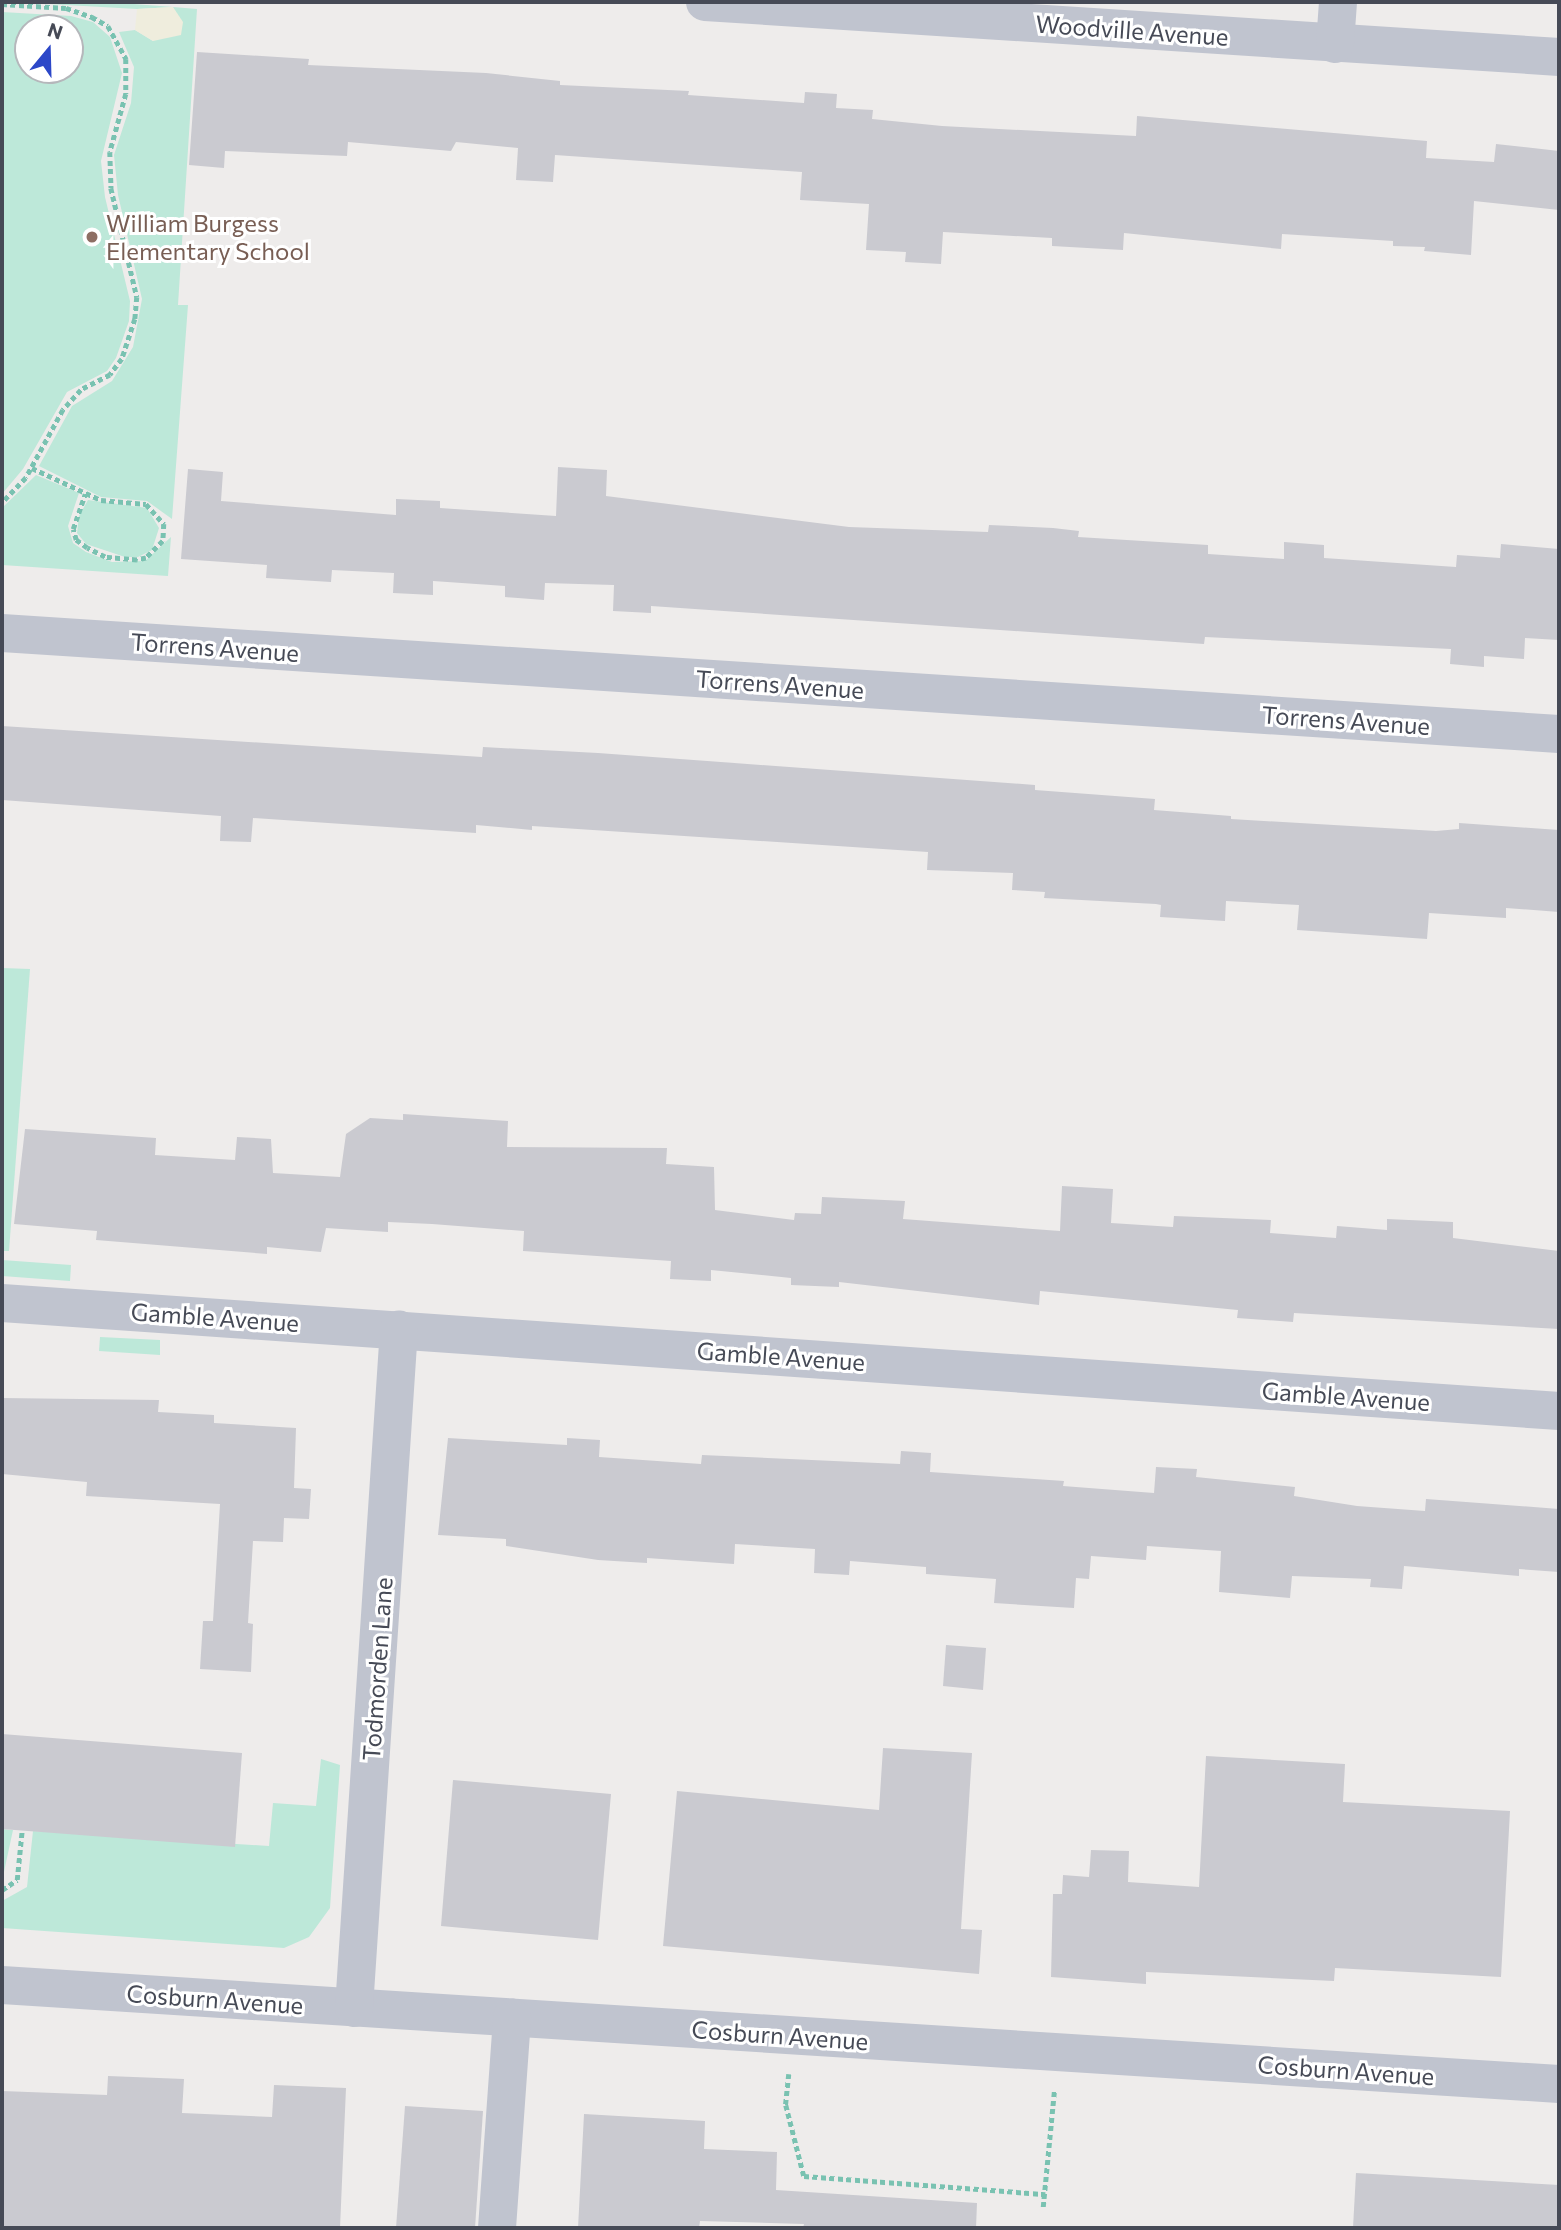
<!DOCTYPE html>
<html>
<head>
<meta charset="utf-8">
<style>
	body { margin:0 }
	#map { position:relative; width:1561px; height:2230px; overflow:hidden; background:#eeeceb; font-family:Commissioner,sans-serif }
	div>[style] { position:absolute }
	[style*='--x'] { left:calc(var(--x)*1px); top:calc(var(--y)*1px); width:calc(var(--w)*1px); rotate:calc(var(--a)*1deg) }
	.green>* { inset:0; background:#bde8d9 }
	.sand>* { inset:0; background:#efeddd }
	.building>* { inset:0; background:#cacad0 }
	.path>* { height:4.5px; margin-top:-2.25px; transform-origin:0; background:repeating-linear-gradient(90deg,#79c2b1 0 5px,transparent 0 8.5px) }
	.minor>* { height:38px; margin:-19px; padding:0 19px; transform-origin:19px; border-radius:19px; background:#c0c4cf }
	.dots>* { width:19px; height:19px; translate:-50% -50%; box-sizing:border-box; border:4px solid #fff; border-radius:50% }
	span { translate:-50% -50%; white-space:nowrap; text-align:center; line-height:1.15; -webkit-text-stroke:6px #fff; paint-order:stroke }
	.street-label { font-size:24px; color:#464a56 }
	.education-label { font-size:24px; color:#785e54 }
	.left { translate:0 -50%; text-align:left }
	.frame { position:absolute; inset:0; border:4px solid #464a56; pointer-events:none }
	.north { position:absolute; left:14px; top:14px; width:70px; height:70px; box-sizing:border-box; background:#fff; border:2px solid #b5b7bb; border-radius:50%; rotate:19deg; font-size:19px; font-weight:700; line-height:28px; text-align:center; color:#464a56 }
	.north::after { content:''; display:block; margin:auto; width:24px; height:32px; background:#2c47c8; clip-path:polygon(50% 0,100% 100%,50% 72%,0 100%) }
</style>
</head>
<body>
<div id="map">
	<div class="green">
		<i style="clip-path:polygon(13px 2px,108px 2px,173px 7px,197px 9px,178px 305px,188px 305px,172px 519px,147px 501px,101px 497px,39px 466px,72px 406px,112px 381px,133px 347px,142px 299px,118px 195px,114px 155px,131px 103px,134px 67px,119px 32px,135px 30px,153px 41px,173px 7px,137px 9px)"></i>
		<i style="clip-path:polygon(evenodd,2px 12px,71px 16px,93px 22px,110px 37px,122px 73px,101px 161px,105px 197px,130px 301px,129px 321px,116px 358px,107px 371px,67px 392px,23px 469px,2px 494px,2px 12px,28px 28px,70px 28px,70px 70px,28px 70px,28px 28px)"></i>
		<i style="clip-path:polygon(36px 475px,79px 493px,68px 526px,73px 543px,86px 552px,112px 562px,145px 561px,171px 537px,168px 576px,2px 565px,2px 508px)"></i>
		<i style="clip-path:polygon(88px 500px,147px 508px,159px 528px,152px 550px,138px 557px,125px 557px,86px 544px,77px 533px,79px 516px)"></i>
		<i style="clip-path:polygon(2px 968px,30px 969px,9px 1251px,2px 1251px)"></i>
		<i style="clip-path:polygon(2px 1260px,71px 1265px,70px 1281px,2px 1276px)"></i>
		<i style="clip-path:polygon(100px 1337px,160px 1340px,160px 1355px,99px 1351px)"></i>
		<i style="clip-path:polygon(321px 1759px,340px 1765px,330px 1908px,309px 1937px,284px 1948px,2px 1928px,2px 1901px,27px 1887px,33px 1831px,269px 1846px,273px 1803px,316px 1806px)"></i>
		<i style="clip-path:polygon(2px 1829px,13px 1830px,2px 1881px)"></i>
	</div>
	<div class="sand">
		<i style="clip-path:polygon(173px 7px,183px 22px,181px 35px,153px 41px,135px 30px,137px 9px)"></i>
	</div>
	<div class="building">
		<i style="clip-path:polygon(197px 52px,309px 59px,308px 65px,486px 73px,560px 81px,560px 85px,689px 91px,688px 95px,804px 103px,805px 92px,837px 94px,836px 108px,873px 110px,872px 119px,942px 126px,1136px 136px,1137px 116px,1427px 141px,1426px 158px,1494px 162px,1496px 144px,1559px 151px,1559px 210px,1474px 201px,1471px 255px,1424px 251px,1425px 247px,1393px 246px,1393px 241px,1282px 234px,1281px 249px,1124px 233px,1123px 250px,1052px 246px,1052px 238px,943px 232px,941px 264px,905px 262px,906px 252px,866px 250px,869px 204px,800px 200px,802px 172px,555px 155px,553px 182px,516px 180px,518px 148px,456px 142px,451px 151px,348px 142px,347px 156px,225px 151px,224px 168px,189px 165px)"></i>
		<i style="clip-path:polygon(558px 467px,607px 470px,606px 496px,849px 527px,988px 532px,989px 525px,1053px 528px,1079px 531px,1078px 537px,1208px 545px,1208px 554px,1284px 559px,1284px 542px,1324px 545px,1324px 558px,1456px 567px,1457px 555px,1500px 558px,1501px 544px,1559px 549px,1559px 640px,1525px 638px,1524px 659px,1484px 656px,1484px 667px,1450px 664px,1451px 649px,1205px 637px,1204px 644px,651px 606px,651px 613px,613px 611px,614px 585px,545px 583px,544px 600px,505px 597px,505px 586px,433px 581px,433px 595px,393px 593px,394px 573px,332px 570px,331px 582px,266px 578px,267px 565px,181px 559px,188px 469px,223px 472px,221px 501px,396px 515px,396px 499px,440px 501px,440px 508px,556px 516px)"></i>
		<i style="clip-path:polygon(2px 726px,482px 757px,483px 747px,598px 753px,1035px 785px,1035px 790px,1155px 799px,1154px 810px,1231px 816px,1231px 819px,1436px 831px,1459px 829px,1459px 823px,1559px 830px,1559px 912px,1506px 908px,1506px 918px,1429px 913px,1427px 939px,1297px 930px,1299px 905px,1226px 901px,1225px 921px,1160px 917px,1161px 905px,1156px 904px,1044px 898px,1045px 892px,1012px 890px,1013px 873px,927px 870px,928px 852px,532px 826px,532px 830px,476px 825px,476px 833px,253px 818px,251px 842px,220px 841px,221px 816px,2px 800px)"></i>
		<i style="clip-path:polygon(403px 1114px,508px 1121px,507px 1147px,667px 1148px,666px 1164px,714px 1167px,715px 1210px,794px 1220px,795px 1213px,821px 1214px,822px 1197px,905px 1201px,903px 1219px,1060px 1231px,1062px 1186px,1113px 1189px,1111px 1223px,1173px 1227px,1174px 1216px,1271px 1220px,1270px 1233px,1336px 1238px,1337px 1226px,1387px 1230px,1387px 1219px,1453px 1222px,1453px 1238px,1559px 1251px,1559px 1329px,1294px 1313px,1293px 1322px,1237px 1318px,1238px 1310px,1040px 1291px,1039px 1305px,839px 1282px,839px 1287px,791px 1285px,791px 1278px,711px 1270px,711px 1281px,670px 1279px,671px 1261px,523px 1251px,524px 1231px,432px 1224px,388px 1222px,388px 1232px,326px 1228px,321px 1252px,267px 1247px,267px 1254px,96px 1240px,97px 1231px,14px 1224px,25px 1129px,156px 1138px,155px 1155px,235px 1160px,237px 1137px,271px 1139px,273px 1173px,340px 1177px,346px 1134px,370px 1118px,403px 1120px)"></i>
		<i style="clip-path:polygon(2px 1398px,159px 1400px,158px 1412px,214px 1415px,214px 1423px,296px 1428px,294px 1488px,311px 1489px,309px 1519px,284px 1518px,283px 1542px,253px 1541px,248px 1623px,253px 1624px,251px 1672px,200px 1669px,203px 1621px,213px 1621px,220px 1504px,86px 1496px,87px 1482px,2px 1474px)"></i>
		<i style="clip-path:polygon(448px 1438px,567px 1445px,567px 1438px,600px 1440px,599px 1457px,701px 1464px,702px 1455px,900px 1464px,901px 1451px,931px 1453px,930px 1472px,1064px 1481px,1063px 1486px,1154px 1493px,1156px 1467px,1197px 1469px,1196px 1477px,1295px 1487px,1294px 1496px,1357px 1506px,1425px 1511px,1426px 1499px,1559px 1509px,1559px 1572px,1519px 1569px,1519px 1576px,1404px 1566px,1402px 1589px,1370px 1587px,1371px 1579px,1292px 1576px,1290px 1598px,1219px 1592px,1221px 1551px,1147px 1546px,1146px 1560px,1091px 1556px,1089px 1579px,1076px 1578px,1074px 1608px,994px 1603px,996px 1579px,926px 1574px,926px 1567px,850px 1561px,849px 1575px,814px 1573px,815px 1549px,735px 1544px,734px 1564px,647px 1558px,647px 1563px,598px 1560px,506px 1546px,506px 1539px,438px 1535px)"></i>
		<i style="clip-path:polygon(946px 1645px,986px 1648px,983px 1690px,943px 1686px)"></i>
		<i style="clip-path:polygon(2px 1734px,242px 1753px,235px 1847px,2px 1829px)"></i>
		<i style="clip-path:polygon(883px 1748px,972px 1753px,961px 1929px,982px 1930px,979px 1974px,663px 1946px,677px 1791px,879px 1810px)"></i>
		<i style="clip-path:polygon(1206px 1756px,1345px 1764px,1343px 1802px,1510px 1811px,1501px 1977px,1335px 1968px,1334px 1981px,1146px 1972px,1146px 1984px,1051px 1977px,1053px 1894px,1062px 1894px,1063px 1875px,1089px 1877px,1091px 1850px,1129px 1851px,1128px 1882px,1199px 1887px)"></i>
		<i style="clip-path:polygon(453px 1780px,611px 1794px,598px 1940px,441px 1926px)"></i>
		<i style="clip-path:polygon(108px 2076px,184px 2079px,182px 2113px,272px 2117px,274px 2085px,346px 2088px,340px 2228px,2px 2228px,2px 2091px,107px 2095px)"></i>
		<i style="clip-path:polygon(405px 2106px,483px 2111px,475px 2228px,396px 2228px)"></i>
		<i style="clip-path:polygon(584px 2114px,705px 2121px,704px 2149px,777px 2152px,776px 2190px,977px 2203px,976px 2228px,803px 2228px,804px 2224px,700px 2221px,699px 2228px,578px 2228px)"></i>
		<i style="clip-path:polygon(1356px 2173px,1559px 2185px,1559px 2228px,1353px 2228px)"></i>
	</div>
	<div class="path">
		<i style="--x:2;--y:4;--w:64;--a:3.6"></i>
		<i style="--x:66;--y:8;--w:28;--a:19"></i>
		<i style="--x:92;--y:17;--w:18;--a:29"></i>
		<i style="--x:108;--y:26;--w:38;--a:61"></i>
		<i style="--x:126;--y:59;--w:35;--a:90"></i>
		<i style="--x:126;--y:94;--w:60;--a:105.4"></i>
		<i style="--x:110;--y:152;--w:36;--a:88"></i>
		<i style="--x:111;--y:188;--w:112;--a:76.6"></i>
		<i style="--x:137;--y:297;--w:22;--a:95"></i>
		<i style="--x:135;--y:319;--w:42;--a:108"></i>
		<i style="--x:122;--y:359;--w:20;--a:127"></i>
		<i style="--x:110;--y:375;--w:33;--a:153"></i>
		<i style="--x:81;--y:390;--w:27;--a:132"></i>
		<i style="--x:63;--y:410;--w:77;--a:118.6"></i>
		<i style="--x:26;--y:478;--w:35;--a:134"></i>
		<i style="--x:32;--y:468;--w:76;--a:24.9"></i>
		<i style="--x:101;--y:500;--w:45;--a:5.1"></i>
		<i style="--x:146;--y:504;--w:27;--a:48"></i>
		<i style="--x:164;--y:524;--w:17;--a:93"></i>
		<i style="--x:163;--y:541;--w:24;--a:135"></i>
		<i style="--x:146;--y:558;--w:9;--a:167"></i>
		<i style="--x:137;--y:560;--w:32;--a:-175"></i>
		<i style="--x:105;--y:557;--w:20;--a:-153"></i>
		<i style="--x:87;--y:548;--w:14;--a:-144"></i>
		<i style="--x:76;--y:540;--w:11;--a:-105"></i>
		<i style="--x:73;--y:529;--w:37;--a:-71"></i>
		<i style="--x:2;--y:1890;--w:18;--a:-34"></i>
		<i style="--x:17;--y:1880;--w:50;--a:-84.3"></i>
		<i style="--x:789;--y:2074;--w:31;--a:96"></i>
		<i style="--x:786;--y:2105;--w:73;--a:75.8"></i>
		<i style="--x:804;--y:2176;--w:242;--a:4.3"></i>
		<i style="--x:1043;--y:2207;--w:116;--a:-84.5"></i>
	</div>
	<div class="minor">
		<i style="--x:705;--y:2;--w:856;--a:3.68"></i>
		<i style="--x:1335;--y:44;--w:42;--a:-85.9"></i>
		<i style="--x:2;--y:633;--w:1560;--a:3.71"></i>
		<i style="--x:2;--y:1303;--w:1561;--a:3.97"></i>
		<i style="--x:2;--y:1985;--w:1560;--a:3.64"></i>
		<i style="--x:354;--y:2008;--w:680;--a:-86.21"></i>
		<i style="--x:497;--y:2228;--w:211;--a:-85.9"></i>
	</div>
	<div class="dots">
		<i style="left:92px;top:237px;background:#8d6e63"></i>
	</div>
	<div class="street-label">
		<span style="left:1132px;top:30px;rotate:4deg">Woodville Avenue</span>
		<span style="left:215px;top:647px;rotate:4deg">Torrens Avenue</span>
		<span style="left:780px;top:684px;rotate:4deg">Torrens Avenue</span>
		<span style="left:1346px;top:720px;rotate:4deg">Torrens Avenue</span>
		<span style="left:215px;top:1317px;rotate:4deg">Gamble Avenue</span>
		<span style="left:781px;top:1356px;rotate:4deg">Gamble Avenue</span>
		<span style="left:1346px;top:1396px;rotate:4deg">Gamble Avenue</span>
		<span style="left:377px;top:1669px;rotate:-86deg">Todmorden Lane</span>
		<span style="left:215px;top:1999px;rotate:4deg">Cosburn Avenue</span>
		<span style="left:780px;top:2035px;rotate:4deg">Cosburn Avenue</span>
		<span style="left:1346px;top:2070px;rotate:4deg">Cosburn Avenue</span>
	</div>
	<div class="education-label">
		<span class="left" style="left:106px;top:237px">William Burgess<br>Elementary School</span>
	</div>
	<div class="frame"></div>
	<div class="north">N</div>
</div>
</body>
</html>
